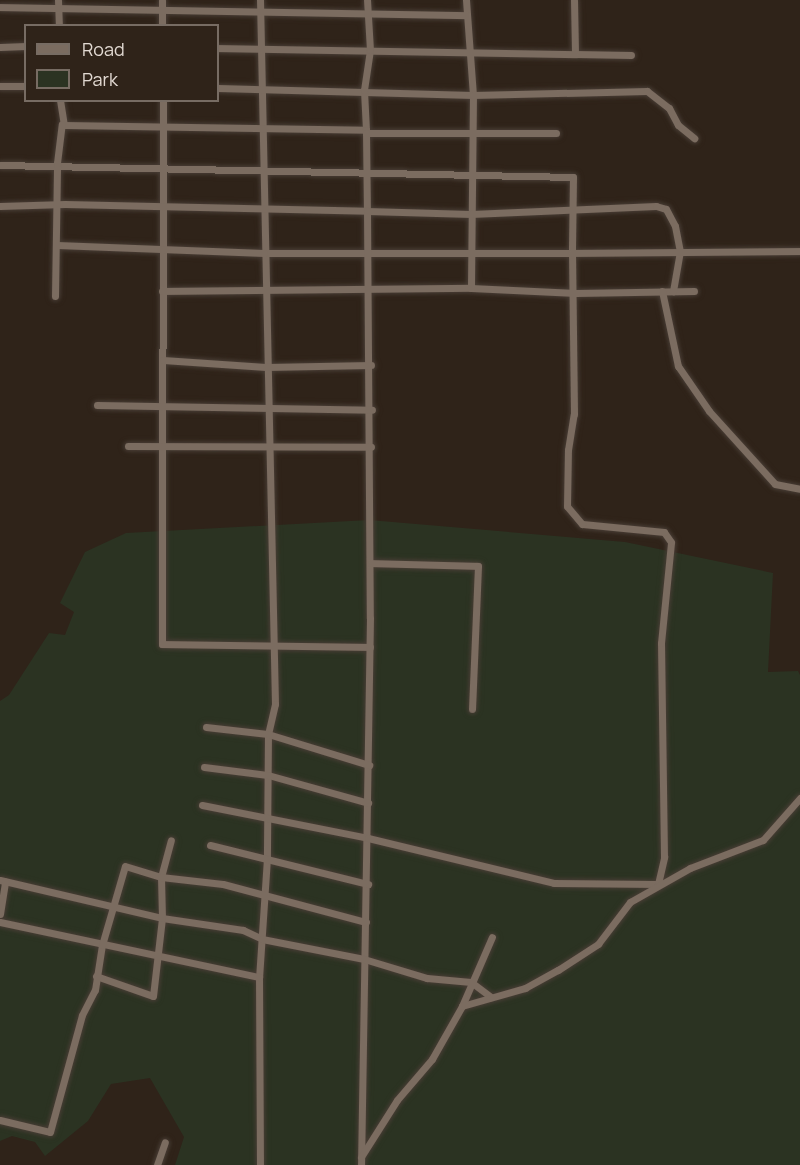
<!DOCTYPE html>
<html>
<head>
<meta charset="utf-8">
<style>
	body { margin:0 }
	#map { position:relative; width:800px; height:1165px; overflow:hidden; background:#2f2319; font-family:Manrope,sans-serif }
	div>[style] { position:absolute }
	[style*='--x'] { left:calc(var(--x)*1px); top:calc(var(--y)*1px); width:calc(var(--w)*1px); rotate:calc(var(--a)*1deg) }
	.green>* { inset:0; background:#2b3322 }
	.roads { filter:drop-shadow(0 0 2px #483d35) drop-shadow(0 0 2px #483d35) }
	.minor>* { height:7px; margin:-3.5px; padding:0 3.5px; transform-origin:3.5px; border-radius:3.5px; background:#7b6c60 }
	span { translate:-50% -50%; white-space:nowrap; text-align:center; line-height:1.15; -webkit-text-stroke:5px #2f2319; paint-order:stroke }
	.legend { position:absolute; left:24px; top:24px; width:195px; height:78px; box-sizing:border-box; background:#2f2319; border:2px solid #776c63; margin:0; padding:8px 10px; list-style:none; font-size:18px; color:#e2d9d2 }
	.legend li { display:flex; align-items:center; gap:12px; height:30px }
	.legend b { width:30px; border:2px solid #776c63 }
</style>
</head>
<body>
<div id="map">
	<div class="green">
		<i style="clip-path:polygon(369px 520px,625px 542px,773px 573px,768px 672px,798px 671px,800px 675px,800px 1165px,175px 1165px,184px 1137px,150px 1078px,111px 1084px,88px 1121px,45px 1156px,35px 1142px,12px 1136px,0 1141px,0 701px,9px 695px,49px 633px,65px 635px,74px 612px,60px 603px,85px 552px,126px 533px)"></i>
	</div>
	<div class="roads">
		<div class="minor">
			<i style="--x:58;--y:0;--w:26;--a:88"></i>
			<i style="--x:162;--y:0;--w:26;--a:90"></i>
			<i style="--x:260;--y:0;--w:704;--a:88.78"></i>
			<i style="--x:275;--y:704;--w:31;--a:103"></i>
			<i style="--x:268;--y:734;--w:124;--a:90.5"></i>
			<i style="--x:267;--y:858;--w:119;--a:93.8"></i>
			<i style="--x:259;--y:977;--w:188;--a:89.7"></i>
			<i style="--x:466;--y:0;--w:95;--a:85.8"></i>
			<i style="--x:473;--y:95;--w:193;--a:90.6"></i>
			<i style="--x:471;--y:288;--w:105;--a:2.7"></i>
			<i style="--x:576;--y:293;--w:118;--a:-1"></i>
			<i style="--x:574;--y:0;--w:54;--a:88.9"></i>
			<i style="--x:575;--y:54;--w:56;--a:1"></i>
			<i style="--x:0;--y:7;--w:467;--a:1"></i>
			<i style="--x:0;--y:47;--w:26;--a:-2"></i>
			<i style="--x:218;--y:48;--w:357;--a:1"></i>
			<i style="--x:0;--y:86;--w:26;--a:0"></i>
			<i style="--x:218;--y:88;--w:255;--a:1.6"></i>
			<i style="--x:473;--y:95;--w:174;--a:-1.3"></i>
			<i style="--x:647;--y:91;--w:28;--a:38"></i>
			<i style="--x:669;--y:108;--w:19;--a:62"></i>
			<i style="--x:678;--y:125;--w:21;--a:39"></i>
			<i style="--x:60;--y:100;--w:25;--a:81"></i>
			<i style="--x:64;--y:125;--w:302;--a:0.9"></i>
			<i style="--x:366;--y:130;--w:40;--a:-92.9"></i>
			<i style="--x:364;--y:90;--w:40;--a:-81.5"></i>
			<i style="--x:370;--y:50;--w:50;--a:-93.4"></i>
			<i style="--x:163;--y:100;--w:544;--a:90.11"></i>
			<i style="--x:162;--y:644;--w:208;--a:0.8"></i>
			<i style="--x:366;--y:130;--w:3;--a:90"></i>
			<i style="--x:366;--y:133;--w:190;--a:0"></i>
			<i style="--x:366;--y:133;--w:78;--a:89.3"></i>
			<i style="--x:367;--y:211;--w:104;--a:1.7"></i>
			<i style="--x:471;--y:214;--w:185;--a:-2.5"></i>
			<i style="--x:656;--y:206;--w:10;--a:17"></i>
			<i style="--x:666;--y:209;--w:19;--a:62"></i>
			<i style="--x:675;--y:226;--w:25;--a:79"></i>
			<i style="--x:680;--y:251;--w:41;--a:99.9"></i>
			<i style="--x:0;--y:165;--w:573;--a:1.2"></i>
			<i style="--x:573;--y:177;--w:76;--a:90.8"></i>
			<i style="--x:572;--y:253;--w:308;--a:180"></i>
			<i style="--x:264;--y:253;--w:207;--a:-177.8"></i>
			<i style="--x:0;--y:206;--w:65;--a:-1.8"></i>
			<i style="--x:65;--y:204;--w:302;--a:1.3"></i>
			<i style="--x:367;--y:211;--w:407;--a:89.6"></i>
			<i style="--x:370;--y:618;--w:547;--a:90.94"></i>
			<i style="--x:162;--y:291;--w:309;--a:-0.6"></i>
			<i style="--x:662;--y:291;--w:77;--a:78"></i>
			<i style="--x:678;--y:366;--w:55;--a:55.4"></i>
			<i style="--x:709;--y:411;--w:98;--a:47.9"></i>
			<i style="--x:775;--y:484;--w:25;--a:11"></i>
			<i style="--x:55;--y:296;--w:133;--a:-89.1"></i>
			<i style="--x:57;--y:163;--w:39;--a:-83"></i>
			<i style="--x:163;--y:360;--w:103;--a:3.9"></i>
			<i style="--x:266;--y:367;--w:105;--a:-1.1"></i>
			<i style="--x:97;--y:405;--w:275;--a:1"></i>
			<i style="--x:128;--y:446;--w:243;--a:0.2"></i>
			<i style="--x:371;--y:563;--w:107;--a:1.6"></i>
			<i style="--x:478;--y:566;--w:143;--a:92.4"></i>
			<i style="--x:206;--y:727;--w:62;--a:6.4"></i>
			<i style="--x:268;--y:734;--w:106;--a:17.1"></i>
			<i style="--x:204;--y:767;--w:64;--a:7.1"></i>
			<i style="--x:268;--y:775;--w:104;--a:15.6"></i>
			<i style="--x:202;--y:805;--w:169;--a:11.2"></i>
			<i style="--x:368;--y:838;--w:191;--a:13.6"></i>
			<i style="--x:554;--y:883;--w:104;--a:0.6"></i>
			<i style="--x:658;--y:884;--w:28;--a:-77"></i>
			<i style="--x:664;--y:857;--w:214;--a:-90.8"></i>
			<i style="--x:661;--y:643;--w:101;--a:-84.3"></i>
			<i style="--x:671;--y:542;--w:12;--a:-125"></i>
			<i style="--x:664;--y:532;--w:82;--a:-174.4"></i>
			<i style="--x:582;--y:524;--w:23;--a:-130"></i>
			<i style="--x:567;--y:506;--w:56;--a:-89"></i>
			<i style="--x:568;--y:450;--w:36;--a:-81"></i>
			<i style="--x:574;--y:414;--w:161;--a:-90.7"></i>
			<i style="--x:572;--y:253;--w:228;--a:-0.5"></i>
			<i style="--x:210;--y:845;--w:163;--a:13.9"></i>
			<i style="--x:0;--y:880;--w:166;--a:13.2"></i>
			<i style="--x:162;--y:918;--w:82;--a:8.4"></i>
			<i style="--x:243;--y:930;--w:21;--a:25"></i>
			<i style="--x:262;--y:939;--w:104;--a:11.1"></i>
			<i style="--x:364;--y:959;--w:66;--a:16.8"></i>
			<i style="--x:427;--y:978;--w:44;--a:5.2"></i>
			<i style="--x:471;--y:982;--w:25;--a:37"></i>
			<i style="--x:0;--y:914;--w:33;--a:-81"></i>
			<i style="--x:0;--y:922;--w:265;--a:12"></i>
			<i style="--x:96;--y:976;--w:60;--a:19.3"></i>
			<i style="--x:153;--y:996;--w:79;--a:-83.4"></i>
			<i style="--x:162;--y:918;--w:41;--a:-91.4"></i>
			<i style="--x:161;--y:877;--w:38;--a:-75"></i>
			<i style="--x:462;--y:1006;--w:75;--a:-66.5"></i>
			<i style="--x:0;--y:1120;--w:51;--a:13.5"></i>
			<i style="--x:50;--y:1132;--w:121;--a:-74.7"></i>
			<i style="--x:82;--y:1015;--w:28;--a:-63"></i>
			<i style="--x:95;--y:990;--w:46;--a:-81.2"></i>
			<i style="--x:102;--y:945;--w:82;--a:-73.8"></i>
			<i style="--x:125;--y:866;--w:38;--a:17"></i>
			<i style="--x:161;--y:877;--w:62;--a:6.4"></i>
			<i style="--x:223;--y:884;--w:148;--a:14.9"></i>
			<i style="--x:361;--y:1157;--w:67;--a:-57.7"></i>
			<i style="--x:397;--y:1100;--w:54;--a:-49.5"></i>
			<i style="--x:432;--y:1059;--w:61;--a:-60.5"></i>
			<i style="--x:462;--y:1006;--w:66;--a:-15.9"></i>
			<i style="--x:525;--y:988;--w:38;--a:-29"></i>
			<i style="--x:558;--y:970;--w:48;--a:-33"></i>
			<i style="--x:598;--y:944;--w:53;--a:-52.7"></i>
			<i style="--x:630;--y:902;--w:69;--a:-29.5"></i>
			<i style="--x:690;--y:868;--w:78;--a:-21"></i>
			<i style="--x:763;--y:840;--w:56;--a:-48.6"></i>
			<i style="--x:157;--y:1165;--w:24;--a:-71"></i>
		</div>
	</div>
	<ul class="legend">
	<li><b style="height:8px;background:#7b6c60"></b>Road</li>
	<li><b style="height:16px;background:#2b3322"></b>Park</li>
	</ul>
</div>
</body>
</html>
